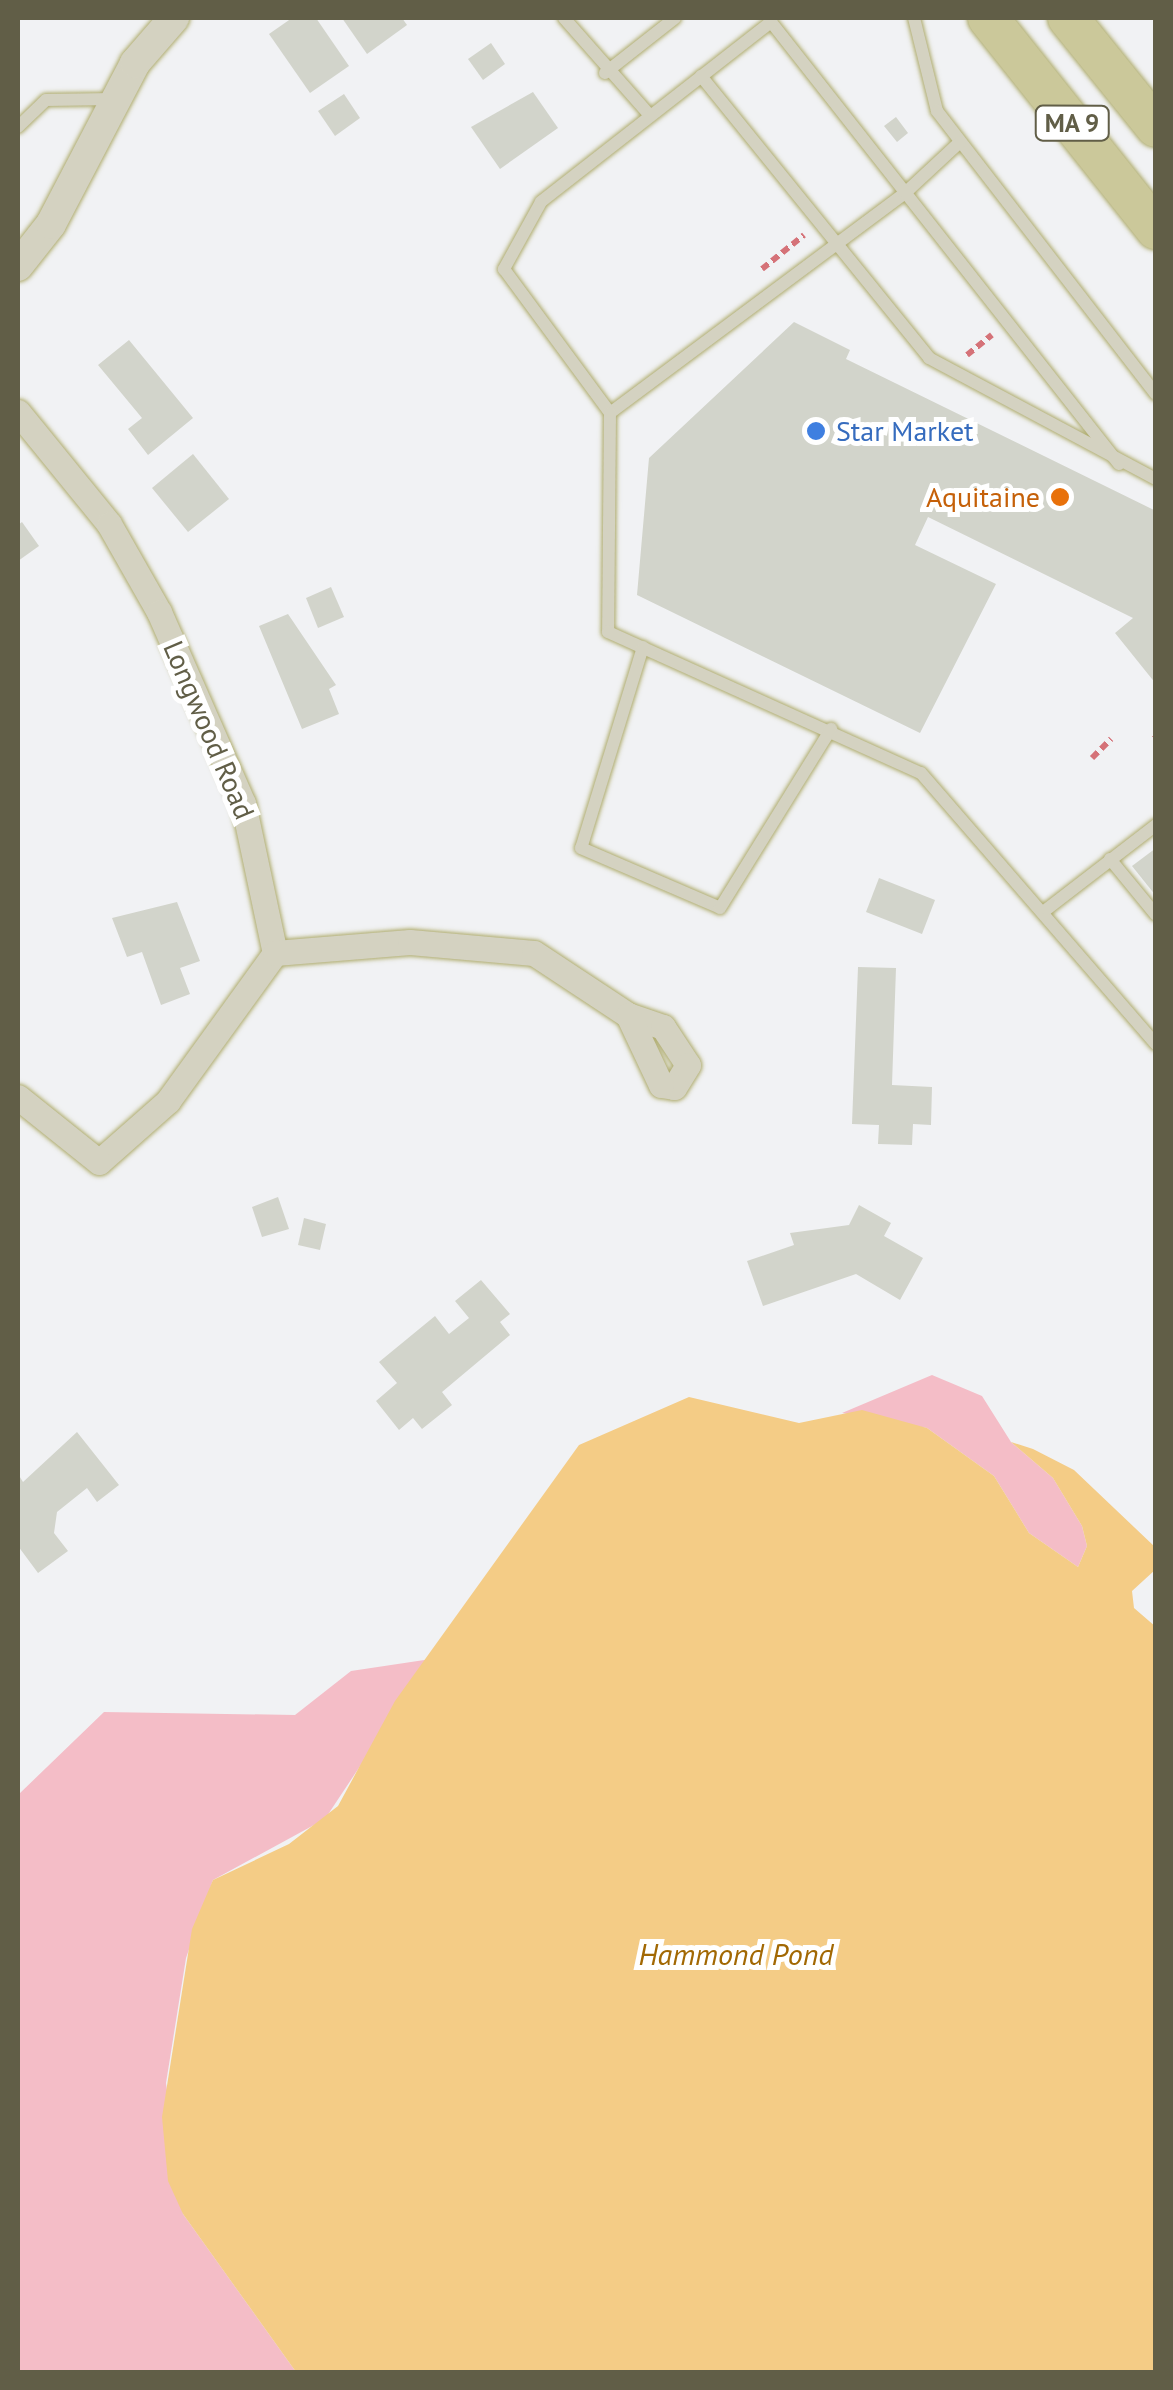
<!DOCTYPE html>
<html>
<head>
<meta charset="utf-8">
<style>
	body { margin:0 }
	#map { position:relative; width:1173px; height:2390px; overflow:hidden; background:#f1f2f4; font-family:"PT Sans",sans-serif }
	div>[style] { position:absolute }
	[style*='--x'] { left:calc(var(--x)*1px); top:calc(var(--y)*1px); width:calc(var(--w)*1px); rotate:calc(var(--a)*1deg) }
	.green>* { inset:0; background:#f4bdc7 }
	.water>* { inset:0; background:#f4cc86 }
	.building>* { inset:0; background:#d2d4cb }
	.path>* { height:6px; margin-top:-3px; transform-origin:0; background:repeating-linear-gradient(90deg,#d57278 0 8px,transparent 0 13px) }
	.roads { filter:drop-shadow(0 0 2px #b0ad70) drop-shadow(0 0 2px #b0ad70) }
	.service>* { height:12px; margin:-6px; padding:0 6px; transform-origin:6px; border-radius:6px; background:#d4d2c1 }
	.minor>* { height:25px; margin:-12.5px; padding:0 12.5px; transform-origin:12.5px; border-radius:12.5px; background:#d4d2c1 }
	.tertiary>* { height:30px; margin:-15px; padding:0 15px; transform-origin:15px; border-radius:15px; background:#d4d2c1 }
	.trunk>* { height:40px; margin:-20px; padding:0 20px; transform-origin:20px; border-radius:20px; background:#cbc89a }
	.dots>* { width:28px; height:28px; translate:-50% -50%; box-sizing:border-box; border:5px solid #fff; border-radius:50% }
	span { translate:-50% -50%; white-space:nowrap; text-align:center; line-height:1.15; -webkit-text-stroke:10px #fff; paint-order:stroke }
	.shield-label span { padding:2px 8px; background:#fff; border:2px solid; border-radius:8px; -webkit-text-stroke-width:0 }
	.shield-label { font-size:25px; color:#615e47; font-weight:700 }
	.shop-label { font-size:28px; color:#366cbe }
	.left { translate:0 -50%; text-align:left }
	.food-label { font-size:28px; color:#c56008 }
	.right { translate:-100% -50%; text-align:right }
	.street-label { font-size:28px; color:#615e47 }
	.water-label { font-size:30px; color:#a26803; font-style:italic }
	.frame { position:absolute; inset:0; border:20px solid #615e47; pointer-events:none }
</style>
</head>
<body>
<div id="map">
	<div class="green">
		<i style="clip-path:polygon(932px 1375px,982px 1396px,1011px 1442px,1053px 1478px,1082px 1526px,1087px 1546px,1078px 1567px,1029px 1533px,994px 1476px,927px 1428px,842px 1413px)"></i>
		<i style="clip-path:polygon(431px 1659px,325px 1819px,213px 1880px,186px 1958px,166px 2083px,183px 2214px,296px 2372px,18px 2372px,18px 1795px,104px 1712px,295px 1715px,351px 1671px)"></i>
	</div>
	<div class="water">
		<i style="clip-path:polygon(689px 1397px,799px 1423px,862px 1410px,927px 1428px,994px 1476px,1029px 1533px,1078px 1567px,1087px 1546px,1082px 1526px,1053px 1478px,1011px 1442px,1033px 1449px,1074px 1470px,1155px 1547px,1155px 1570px,1132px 1591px,1134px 1608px,1156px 1627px,1155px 2372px,296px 2372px,183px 2214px,168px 2181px,162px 2117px,192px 1929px,213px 1880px,289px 1844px,338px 1806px,395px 1701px,579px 1445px)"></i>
	</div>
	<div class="building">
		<i style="clip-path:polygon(292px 18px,316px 18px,349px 66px,310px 93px,269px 34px)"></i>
		<i style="clip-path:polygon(342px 18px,402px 18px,407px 25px,367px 54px)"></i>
		<i style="clip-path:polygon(491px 43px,505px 64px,483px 80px,468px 59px)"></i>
		<i style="clip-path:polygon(533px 92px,558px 128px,500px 169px,471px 127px)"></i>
		<i style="clip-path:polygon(344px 94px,360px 118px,335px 136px,318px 111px)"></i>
		<i style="clip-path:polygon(896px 117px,908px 133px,897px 142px,884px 126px)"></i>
		<i style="clip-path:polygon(794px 322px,850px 350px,846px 359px,1156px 511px,1156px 684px,1115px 633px,1133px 618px,928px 517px,915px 545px,996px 584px,920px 733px,637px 595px,649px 458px)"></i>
		<i style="clip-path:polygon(129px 340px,193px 418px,148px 455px,128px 429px,142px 418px,98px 365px)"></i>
		<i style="clip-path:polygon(193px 454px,229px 499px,188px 532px,152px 488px)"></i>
		<i style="clip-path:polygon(22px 522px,39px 546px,18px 561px,18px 525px)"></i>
		<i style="clip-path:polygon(331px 587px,344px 617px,318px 628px,306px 598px)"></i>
		<i style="clip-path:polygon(288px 614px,336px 685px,329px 689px,339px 714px,302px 729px,259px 626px)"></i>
		<i style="clip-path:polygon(1156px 848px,1156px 896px,1132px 866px)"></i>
		<i style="clip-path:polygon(879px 878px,935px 900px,922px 934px,866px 912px)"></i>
		<i style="clip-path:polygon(177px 902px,200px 961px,180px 968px,190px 994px,161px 1005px,142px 952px,127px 957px,112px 918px)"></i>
		<i style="clip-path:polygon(858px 967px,896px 968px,892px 1085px,932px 1087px,931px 1125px,913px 1124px,912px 1145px,878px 1144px,879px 1125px,852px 1124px)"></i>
		<i style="clip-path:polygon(278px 1197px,289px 1229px,262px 1237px,252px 1207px)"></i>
		<i style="clip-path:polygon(859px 1205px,891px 1223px,884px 1236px,923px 1258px,900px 1300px,856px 1274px,763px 1306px,747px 1261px,794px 1245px,790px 1233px,849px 1225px)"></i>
		<i style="clip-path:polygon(304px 1218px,326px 1224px,320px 1250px,298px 1245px)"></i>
		<i style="clip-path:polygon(481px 1280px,510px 1314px,500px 1322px,510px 1335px,442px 1392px,452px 1405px,422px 1429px,413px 1418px,399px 1430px,376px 1401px,397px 1383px,379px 1362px,435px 1316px,449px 1334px,469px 1318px,455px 1301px)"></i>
		<i style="clip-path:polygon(77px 1432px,119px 1485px,97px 1502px,87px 1488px,57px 1512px,54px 1533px,68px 1551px,38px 1573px,18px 1546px,18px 1474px,23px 1482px)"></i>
	</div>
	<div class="path">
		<i style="--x:762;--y:269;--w:54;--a:-39"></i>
		<i style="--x:967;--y:355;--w:32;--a:-39"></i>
		<i style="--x:1154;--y:734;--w:3;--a:45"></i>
		<i style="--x:1092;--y:758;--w:27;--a:-45"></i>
		<i style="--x:1155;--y:1117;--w:1;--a:0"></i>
	</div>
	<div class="roads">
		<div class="service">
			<i style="--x:564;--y:18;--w:125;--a:48.6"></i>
			<i style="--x:914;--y:18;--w:96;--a:76.1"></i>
			<i style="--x:937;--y:111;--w:358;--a:52.3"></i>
			<i style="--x:605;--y:73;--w:89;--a:-38.2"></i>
			<i style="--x:701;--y:76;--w:363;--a:51"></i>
			<i style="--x:929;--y:358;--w:257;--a:28.1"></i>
			<i style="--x:18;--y:127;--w:39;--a:-44"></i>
			<i style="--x:46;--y:100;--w:67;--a:-0.9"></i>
			<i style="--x:610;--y:413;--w:367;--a:-36.7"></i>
			<i style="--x:904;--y:194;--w:76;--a:-42.9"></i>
			<i style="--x:1119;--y:464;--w:563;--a:-128.21"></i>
			<i style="--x:771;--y:22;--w:292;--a:142"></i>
			<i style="--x:541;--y:202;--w:77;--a:118.9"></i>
			<i style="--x:504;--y:269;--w:179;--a:53.6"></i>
			<i style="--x:610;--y:413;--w:219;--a:90.5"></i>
			<i style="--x:608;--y:632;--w:343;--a:24.3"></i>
			<i style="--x:921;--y:773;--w:359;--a:49.1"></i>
			<i style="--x:643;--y:647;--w:210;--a:107.1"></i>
			<i style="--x:581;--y:848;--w:151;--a:23.3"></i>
			<i style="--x:720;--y:908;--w:211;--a:-58.2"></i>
			<i style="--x:1110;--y:859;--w:72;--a:50.6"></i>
			<i style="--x:1047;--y:909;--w:138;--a:-37.6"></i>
		</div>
		<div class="minor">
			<i style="--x:18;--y:412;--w:144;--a:50.9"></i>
			<i style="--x:109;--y:524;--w:101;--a:60.4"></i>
			<i style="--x:159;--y:612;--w:209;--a:66.3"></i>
			<i style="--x:243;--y:803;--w:153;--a:78"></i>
			<i style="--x:275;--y:953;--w:183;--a:125.9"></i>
			<i style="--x:168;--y:1101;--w:92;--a:138.5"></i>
			<i style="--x:99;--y:1162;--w:104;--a:-141.3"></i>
			<i style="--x:275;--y:953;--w:135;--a:-4.7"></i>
			<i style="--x:410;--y:942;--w:124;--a:5.1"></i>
			<i style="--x:534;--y:953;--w:113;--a:33.4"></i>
			<i style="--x:628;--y:1015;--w:37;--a:19"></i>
			<i style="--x:663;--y:1027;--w:45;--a:56.7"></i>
			<i style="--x:688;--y:1065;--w:26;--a:122"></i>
			<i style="--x:674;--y:1087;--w:13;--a:-171"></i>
			<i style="--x:661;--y:1085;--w:77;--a:-115.2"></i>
		</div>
		<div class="tertiary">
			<i style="--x:18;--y:266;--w:53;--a:-51.8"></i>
			<i style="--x:51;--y:224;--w:182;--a:-62.4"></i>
			<i style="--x:135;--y:63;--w:60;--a:-49.1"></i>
		</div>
		<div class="trunk">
			<i style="--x:988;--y:18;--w:270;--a:51.5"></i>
			<i style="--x:1068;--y:18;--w:140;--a:51.1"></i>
		</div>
	</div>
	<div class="dots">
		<i style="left:816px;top:431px;background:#3f7fe0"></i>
		<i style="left:1060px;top:497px;background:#e8710a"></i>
	</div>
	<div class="shield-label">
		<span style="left:1072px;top:123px">MA 9</span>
	</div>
	<div class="shop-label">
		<span class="left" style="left:836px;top:431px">Star Market</span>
	</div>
	<div class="food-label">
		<span class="right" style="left:1040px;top:497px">Aquitaine</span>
	</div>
	<div class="street-label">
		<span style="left:209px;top:730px;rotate:67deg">Longwood Road</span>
	</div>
	<div class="water-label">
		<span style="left:736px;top:1954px">Hammond Pond</span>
	</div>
	<div class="frame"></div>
</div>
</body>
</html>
